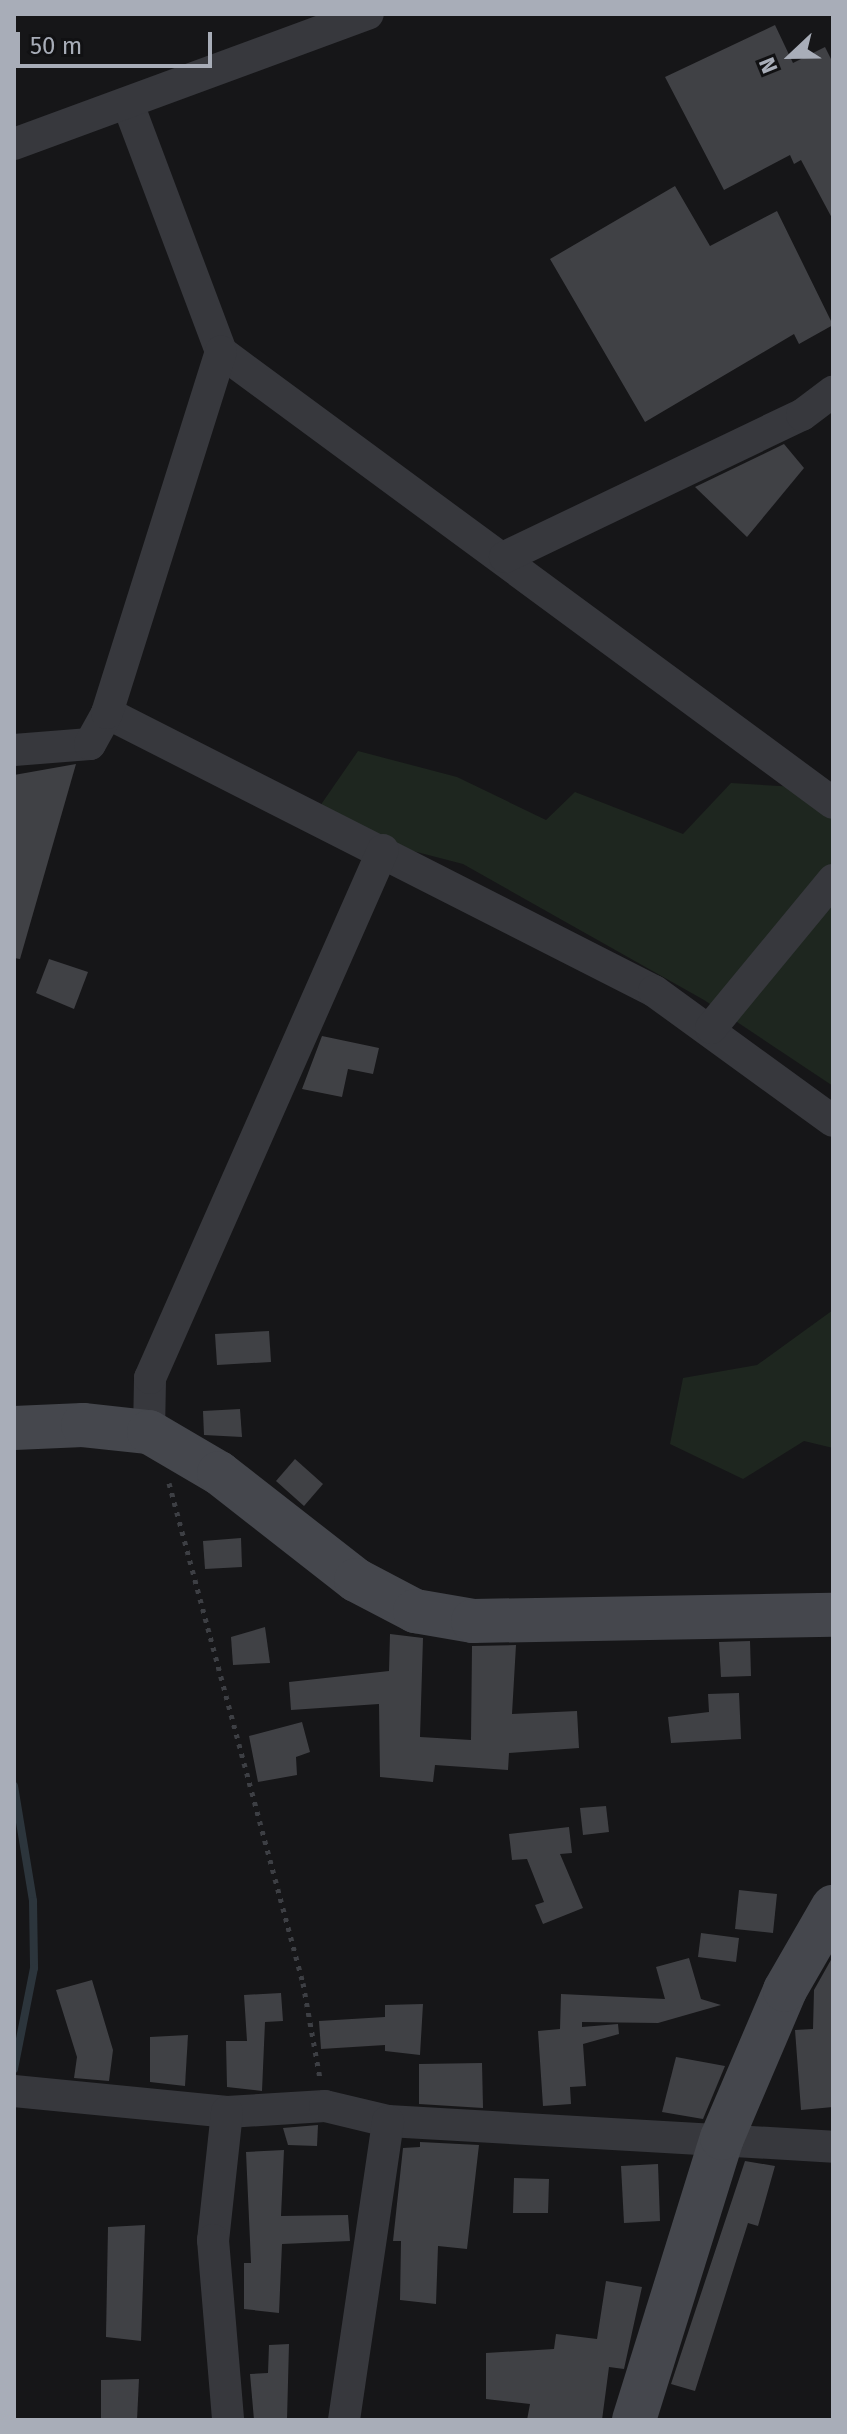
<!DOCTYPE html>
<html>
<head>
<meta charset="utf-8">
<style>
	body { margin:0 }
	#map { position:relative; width:847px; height:2434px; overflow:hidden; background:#161618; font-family:"Fira Sans",sans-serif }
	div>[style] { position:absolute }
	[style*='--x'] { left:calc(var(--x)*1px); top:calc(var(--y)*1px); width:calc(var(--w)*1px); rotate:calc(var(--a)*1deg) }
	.green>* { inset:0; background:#1e261f }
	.stream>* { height:8px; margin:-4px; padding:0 4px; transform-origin:4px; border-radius:4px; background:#2c353c }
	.building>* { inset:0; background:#404145 }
	.path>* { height:5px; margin-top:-2.5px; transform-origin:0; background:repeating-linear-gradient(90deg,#3d3f44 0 4px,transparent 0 10px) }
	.street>* { height:32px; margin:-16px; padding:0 16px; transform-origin:16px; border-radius:16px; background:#37383d }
	.secondary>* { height:44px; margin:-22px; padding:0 22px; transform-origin:22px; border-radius:22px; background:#45474d }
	span { translate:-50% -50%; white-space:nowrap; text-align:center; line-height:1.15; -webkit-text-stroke:6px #111113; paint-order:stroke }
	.frame { position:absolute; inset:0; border:16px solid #a8adb8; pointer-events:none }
	.north { position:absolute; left:751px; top:16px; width:80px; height:80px; -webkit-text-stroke:6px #111113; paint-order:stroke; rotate:248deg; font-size:22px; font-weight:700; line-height:32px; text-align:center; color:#a8adb8 }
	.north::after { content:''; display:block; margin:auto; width:28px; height:36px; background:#a8adb8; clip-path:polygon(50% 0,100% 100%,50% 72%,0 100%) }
	.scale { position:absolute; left:16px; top:32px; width:196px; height:36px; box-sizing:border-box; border:4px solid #a8adb8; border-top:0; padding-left:10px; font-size:24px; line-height:28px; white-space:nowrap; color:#a8adb8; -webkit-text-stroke:6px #111113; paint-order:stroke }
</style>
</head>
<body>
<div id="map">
	<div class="green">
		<i style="clip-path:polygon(358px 751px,457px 777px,546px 820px,575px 792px,683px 834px,731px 783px,813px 788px,833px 803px,833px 1086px,704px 1000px,463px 864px,355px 836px,320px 806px)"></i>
		<i style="clip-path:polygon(833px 1310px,833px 1448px,804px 1441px,743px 1479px,670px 1444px,683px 1378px,757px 1365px)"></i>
	</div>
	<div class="stream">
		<i style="--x:14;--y:1786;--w:117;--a:80.6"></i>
		<i style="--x:33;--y:1901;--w:67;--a:89.1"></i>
		<i style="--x:34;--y:1968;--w:103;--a:101.2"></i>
	</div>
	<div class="building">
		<i style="clip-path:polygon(775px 25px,793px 63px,825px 47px,833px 63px,833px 220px,801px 160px,794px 164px,790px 155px,724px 190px,665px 77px)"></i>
		<i style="clip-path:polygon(675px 186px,710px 246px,777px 211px,833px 325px,799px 344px,794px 334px,645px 422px,550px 259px)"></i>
		<i style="clip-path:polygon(784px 444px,804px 468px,747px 537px,695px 487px)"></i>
		<i style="clip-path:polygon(76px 764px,20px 959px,14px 958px,14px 775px)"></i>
		<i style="clip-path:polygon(49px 959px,88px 972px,74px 1009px,36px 993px)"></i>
		<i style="clip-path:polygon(322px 1036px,379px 1048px,373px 1074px,348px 1069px,342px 1097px,302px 1089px)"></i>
		<i style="clip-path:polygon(269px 1331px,271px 1362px,217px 1365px,215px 1334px)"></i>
		<i style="clip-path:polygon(240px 1409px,242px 1437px,204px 1435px,203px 1411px)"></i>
		<i style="clip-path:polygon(295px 1459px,323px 1484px,304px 1506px,276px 1481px)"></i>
		<i style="clip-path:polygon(241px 1538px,242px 1567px,205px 1569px,203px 1541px)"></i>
		<i style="clip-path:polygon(265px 1627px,270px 1663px,233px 1665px,231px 1637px)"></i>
		<i style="clip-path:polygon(390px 1634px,423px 1638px,420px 1737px,471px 1740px,472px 1646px,516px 1645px,512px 1714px,577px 1711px,579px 1748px,509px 1753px,508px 1770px,435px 1765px,433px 1782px,380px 1777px,379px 1704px,291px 1710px,289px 1682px,389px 1671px)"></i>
		<i style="clip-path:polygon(750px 1641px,751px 1676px,721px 1677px,719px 1642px)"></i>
		<i style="clip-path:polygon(739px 1693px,741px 1739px,671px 1743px,668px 1717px,709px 1712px,708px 1694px)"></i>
		<i style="clip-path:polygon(302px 1722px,310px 1752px,296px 1757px,297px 1775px,258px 1782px,249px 1736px)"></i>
		<i style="clip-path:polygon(606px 1806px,609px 1832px,583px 1835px,580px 1808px)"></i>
		<i style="clip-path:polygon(569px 1827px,572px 1853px,560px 1854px,583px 1908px,543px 1924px,535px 1905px,544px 1902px,527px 1859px,512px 1860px,509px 1834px)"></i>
		<i style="clip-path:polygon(739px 1890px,777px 1894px,773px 1933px,735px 1929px)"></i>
		<i style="clip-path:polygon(701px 1933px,739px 1938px,736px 1962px,698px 1957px)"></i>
		<i style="clip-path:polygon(689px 1958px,701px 1999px,721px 2005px,658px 2023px,582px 2022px,582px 2027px,618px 2024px,619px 2034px,583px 2044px,586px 2086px,570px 2087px,571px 2104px,543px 2106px,538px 2031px,560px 2029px,561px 1994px,665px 1999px,656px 1967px)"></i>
		<i style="clip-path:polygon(832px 1958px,833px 2107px,801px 2110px,795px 2030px,813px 2029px,814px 1990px)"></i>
		<i style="clip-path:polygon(92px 1980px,113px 2050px,109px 2081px,74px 2078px,77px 2057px,56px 1990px)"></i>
		<i style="clip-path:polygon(281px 1993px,283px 2021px,265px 2022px,262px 2091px,227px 2087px,226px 2041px,247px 2041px,244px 1995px)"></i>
		<i style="clip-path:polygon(423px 2004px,420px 2055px,385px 2051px,385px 2045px,321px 2049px,319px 2021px,385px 2017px,385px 2005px)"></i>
		<i style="clip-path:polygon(188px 2035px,185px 2086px,150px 2082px,150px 2037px)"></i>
		<i style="clip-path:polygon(676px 2057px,725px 2066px,703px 2119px,662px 2112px)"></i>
		<i style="clip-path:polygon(482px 2063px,483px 2108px,419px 2104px,419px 2064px)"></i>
		<i style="clip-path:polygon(318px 2125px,317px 2146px,288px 2145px,283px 2128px)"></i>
		<i style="clip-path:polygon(420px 2142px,479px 2145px,467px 2249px,438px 2246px,436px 2304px,400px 2300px,401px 2241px,393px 2241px,403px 2148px,420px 2147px)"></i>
		<i style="clip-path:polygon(284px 2150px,281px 2216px,348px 2215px,350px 2241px,282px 2244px,279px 2313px,244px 2309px,244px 2263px,251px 2263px,246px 2152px)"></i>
		<i style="clip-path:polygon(745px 2161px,775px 2166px,758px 2226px,748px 2223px,695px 2391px,671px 2384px)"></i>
		<i style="clip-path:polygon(658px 2164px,660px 2221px,624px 2223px,621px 2166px)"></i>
		<i style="clip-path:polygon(514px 2178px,549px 2179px,548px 2213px,513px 2213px)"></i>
		<i style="clip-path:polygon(145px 2225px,141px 2341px,106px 2337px,108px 2227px)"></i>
		<i style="clip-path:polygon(606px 2281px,642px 2287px,624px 2369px,609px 2367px,602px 2420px,527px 2420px,530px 2404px,486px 2399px,486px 2353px,554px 2349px,556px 2334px,597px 2339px)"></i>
		<i style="clip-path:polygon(289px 2344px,287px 2420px,254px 2420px,250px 2374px,268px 2373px,269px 2345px)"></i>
		<i style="clip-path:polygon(139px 2379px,137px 2420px,101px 2420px,101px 2380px)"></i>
	</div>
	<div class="path">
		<i style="--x:169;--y:1483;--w:518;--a:75"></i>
		<i style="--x:303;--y:1983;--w:97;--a:79.9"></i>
	</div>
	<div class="street">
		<i style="--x:128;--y:104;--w:265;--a:69.4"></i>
		<i style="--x:221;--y:352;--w:760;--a:36.39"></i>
		<i style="--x:14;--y:144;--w:377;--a:-20.2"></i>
		<i style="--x:505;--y:557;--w:329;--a:-25.6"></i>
		<i style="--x:802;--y:415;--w:39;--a:-37"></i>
		<i style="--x:107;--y:713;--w:614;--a:26.94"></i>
		<i style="--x:654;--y:991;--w:221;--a:36"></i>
		<i style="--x:14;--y:750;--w:76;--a:-4.5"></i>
		<i style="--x:90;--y:744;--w:35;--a:-61"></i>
		<i style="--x:107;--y:713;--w:379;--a:-72.5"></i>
		<i style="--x:711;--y:1028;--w:192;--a:-50.5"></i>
		<i style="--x:149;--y:1432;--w:54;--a:-88.9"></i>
		<i style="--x:150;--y:1378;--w:577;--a:-66.19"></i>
		<i style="--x:14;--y:2091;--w:214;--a:5.6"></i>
		<i style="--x:227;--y:2112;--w:98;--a:-3.5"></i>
		<i style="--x:325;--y:2106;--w:65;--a:13.4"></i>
		<i style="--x:388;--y:2121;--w:446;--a:3.3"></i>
		<i style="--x:227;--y:2112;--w:129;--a:96.2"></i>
		<i style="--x:213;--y:2240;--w:181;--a:85.2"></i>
		<i style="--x:344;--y:2420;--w:302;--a:-81.6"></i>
	</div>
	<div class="secondary">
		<i style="--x:14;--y:1428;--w:69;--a:-2.5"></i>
		<i style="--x:83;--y:1425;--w:66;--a:6.1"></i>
		<i style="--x:149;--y:1432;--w:81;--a:30.4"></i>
		<i style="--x:219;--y:1473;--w:174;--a:38"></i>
		<i style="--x:356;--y:1580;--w:67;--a:27.7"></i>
		<i style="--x:415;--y:1611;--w:59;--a:9.8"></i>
		<i style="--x:473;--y:1621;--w:360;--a:-1"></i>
		<i style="--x:634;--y:2420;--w:295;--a:-72.7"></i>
		<i style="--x:722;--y:2138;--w:161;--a:-66.9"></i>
		<i style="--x:785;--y:1990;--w:96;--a:-60"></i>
	</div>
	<div class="frame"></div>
	<div class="north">N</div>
	<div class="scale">50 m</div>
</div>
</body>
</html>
